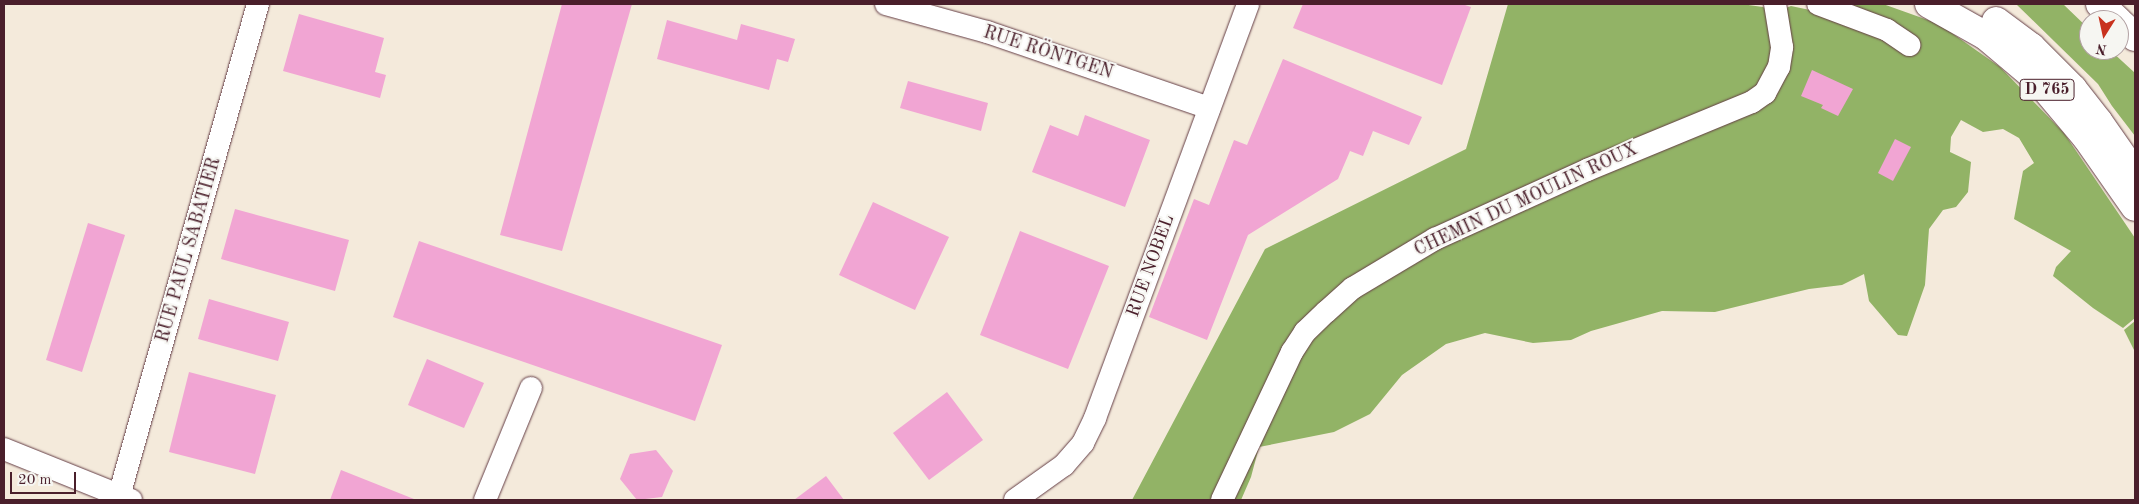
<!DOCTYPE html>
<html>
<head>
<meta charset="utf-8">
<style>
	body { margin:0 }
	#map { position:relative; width:2139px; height:504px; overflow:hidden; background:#f4eadb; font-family:"Old Standard TT",serif }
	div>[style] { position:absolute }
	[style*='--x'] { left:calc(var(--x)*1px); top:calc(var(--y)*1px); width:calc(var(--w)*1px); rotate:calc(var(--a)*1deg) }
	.forest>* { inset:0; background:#92b366 }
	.building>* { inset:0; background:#f1a5d3 }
	.roads { filter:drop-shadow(0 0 1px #643d45) drop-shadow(0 0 1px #643d45) }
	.minor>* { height:22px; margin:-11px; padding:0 11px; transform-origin:11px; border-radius:11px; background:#fff }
	.primary>* { height:28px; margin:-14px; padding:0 14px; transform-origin:14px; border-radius:14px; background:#fff }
	.trunk>* { height:28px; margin:-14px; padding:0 14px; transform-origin:14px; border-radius:14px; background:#fff }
	span { translate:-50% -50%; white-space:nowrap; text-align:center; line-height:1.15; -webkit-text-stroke:4px #f6f6f2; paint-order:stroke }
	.shield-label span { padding:1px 4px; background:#f6f6f2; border:1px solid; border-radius:4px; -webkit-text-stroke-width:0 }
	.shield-label { font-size:16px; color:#4a1f2b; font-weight:700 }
	.street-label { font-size:18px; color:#4a1f2b }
	.frame { position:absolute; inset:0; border:5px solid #4a1f2b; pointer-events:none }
	.north { position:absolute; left:2079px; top:10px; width:50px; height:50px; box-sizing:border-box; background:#f6f6f2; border:1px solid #b1a0a2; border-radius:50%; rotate:190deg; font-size:14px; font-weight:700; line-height:20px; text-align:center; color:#4a1f2b }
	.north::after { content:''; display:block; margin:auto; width:18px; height:22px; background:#c8321e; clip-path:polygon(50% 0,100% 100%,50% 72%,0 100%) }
	.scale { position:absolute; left:10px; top:472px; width:66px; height:22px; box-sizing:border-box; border:2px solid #4a1f2b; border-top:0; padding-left:6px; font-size:15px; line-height:18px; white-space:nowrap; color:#4a1f2b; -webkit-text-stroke:4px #f6f6f2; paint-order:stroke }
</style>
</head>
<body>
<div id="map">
	<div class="forest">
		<i style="clip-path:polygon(1508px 4px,1741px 4px,1763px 7px,1773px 13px,1791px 6px,1843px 17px,1855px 4px,1883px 4px,1939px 24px,2000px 67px,2064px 133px,2135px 238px,2135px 318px,2123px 328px,2093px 308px,2053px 276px,2056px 267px,2071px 251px,2014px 219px,2023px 171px,2034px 163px,2019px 138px,2003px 129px,1983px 132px,1961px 120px,1951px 137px,1950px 152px,1971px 162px,1968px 192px,1956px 207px,1943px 210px,1929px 229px,1925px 285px,1907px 336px,1898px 335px,1869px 301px,1864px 274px,1842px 285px,1809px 289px,1715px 312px,1662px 311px,1591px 331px,1571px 340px,1533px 343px,1485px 333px,1446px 344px,1402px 375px,1370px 414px,1334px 432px,1259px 447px,1251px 477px,1241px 500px,1132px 500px,1265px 249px,1466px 149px)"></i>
		<i style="clip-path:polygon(2016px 4px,2063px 4px,2089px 29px,2089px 50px,2110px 50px,2135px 73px,2135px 136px,2112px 106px,2098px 84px)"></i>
		<i style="clip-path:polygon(2135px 321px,2135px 352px,2124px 330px)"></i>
	</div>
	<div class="building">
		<i style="clip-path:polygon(562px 4px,632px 4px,562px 251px,500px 235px)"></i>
		<i style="clip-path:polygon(1303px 4px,1462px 4px,1471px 7px,1442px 85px,1293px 28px)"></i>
		<i style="clip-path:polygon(299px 14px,384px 38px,375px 72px,386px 75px,380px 98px,283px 71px)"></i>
		<i style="clip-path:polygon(667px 20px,737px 40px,741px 24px,795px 39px,788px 62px,777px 59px,769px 90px,657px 59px)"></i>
		<i style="clip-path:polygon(1283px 59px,1422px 117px,1409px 145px,1373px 131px,1363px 156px,1350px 151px,1338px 179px,1248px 235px,1207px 340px,1149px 317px,1194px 199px,1209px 205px,1234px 140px,1247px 145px)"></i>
		<i style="clip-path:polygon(1812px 70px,1853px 89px,1838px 116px,1821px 108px,1823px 105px,1801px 96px)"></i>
		<i style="clip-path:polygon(908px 81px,988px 103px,981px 131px,900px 108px)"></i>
		<i style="clip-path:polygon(1085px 115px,1150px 140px,1125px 207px,1032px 172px,1050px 125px,1078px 136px)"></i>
		<i style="clip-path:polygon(1895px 139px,1911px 147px,1893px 181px,1878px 173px)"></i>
		<i style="clip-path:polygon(873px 202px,949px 237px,915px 310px,839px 275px)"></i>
		<i style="clip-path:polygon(235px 209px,349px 240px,335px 291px,221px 259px)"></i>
		<i style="clip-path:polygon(88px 223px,125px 235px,82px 372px,46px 360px)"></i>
		<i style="clip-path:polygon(1020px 231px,1109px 266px,1068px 369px,980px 335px)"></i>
		<i style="clip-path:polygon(419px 241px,722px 345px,695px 421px,393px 317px)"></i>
		<i style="clip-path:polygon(209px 299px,289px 322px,278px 361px,198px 339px)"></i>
		<i style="clip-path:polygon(427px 359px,484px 383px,464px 428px,408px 405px)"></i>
		<i style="clip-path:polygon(189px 372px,276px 395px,255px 474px,169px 452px)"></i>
		<i style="clip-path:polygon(947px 392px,983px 440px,929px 480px,893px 433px)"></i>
		<i style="clip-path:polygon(656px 450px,673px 471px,662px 497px,637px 500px,620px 479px,630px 454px)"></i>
		<i style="clip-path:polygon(341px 470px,414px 499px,414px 500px,330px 500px)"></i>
		<i style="clip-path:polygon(826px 476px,844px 500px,794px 500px)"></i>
	</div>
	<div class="roads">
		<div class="minor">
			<i style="--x:886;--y:4;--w:105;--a:15.5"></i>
			<i style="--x:987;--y:32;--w:235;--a:18.9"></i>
			<i style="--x:1818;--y:4;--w:74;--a:20.6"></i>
			<i style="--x:1887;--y:30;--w:27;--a:34"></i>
			<i style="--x:4;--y:449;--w:137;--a:21.9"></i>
			<i style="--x:119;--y:496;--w:511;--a:-74.22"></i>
			<i style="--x:485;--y:500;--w:121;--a:-67.7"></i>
			<i style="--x:1015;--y:500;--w:60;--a:-35.5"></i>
			<i style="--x:1064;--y:465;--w:29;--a:-49"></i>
			<i style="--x:1083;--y:443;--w:28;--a:-64"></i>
			<i style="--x:1095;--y:418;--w:441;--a:-69.7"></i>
			<i style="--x:1222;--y:500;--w:164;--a:-64.7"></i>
			<i style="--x:1292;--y:352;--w:24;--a:-57"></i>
			<i style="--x:1305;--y:332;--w:29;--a:-44"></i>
			<i style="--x:1326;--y:312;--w:36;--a:-42"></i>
			<i style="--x:1353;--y:288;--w:96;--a:-30.9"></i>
			<i style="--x:1435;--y:239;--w:167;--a:-24.4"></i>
			<i style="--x:1587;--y:170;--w:178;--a:-22.4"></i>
			<i style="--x:1752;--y:102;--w:16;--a:-35"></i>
			<i style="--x:1765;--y:93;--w:30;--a:-62"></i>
			<i style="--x:1779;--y:67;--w:20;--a:-81"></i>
			<i style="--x:1782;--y:47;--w:44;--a:-99.2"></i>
		</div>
		<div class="primary">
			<i style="--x:1929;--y:4;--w:65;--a:29.3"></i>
			<i style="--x:1986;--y:36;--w:68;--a:40.2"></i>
			<i style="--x:2038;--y:80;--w:75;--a:49.9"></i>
			<i style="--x:2086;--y:137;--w:85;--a:55"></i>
			<i style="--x:1996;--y:21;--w:44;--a:36.6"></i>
			<i style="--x:2031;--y:47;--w:59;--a:45"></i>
			<i style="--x:2073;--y:89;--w:41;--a:52"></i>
			<i style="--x:2098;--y:121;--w:65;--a:55.1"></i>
		</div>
		<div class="trunk">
			<i style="--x:2100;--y:4;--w:23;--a:43"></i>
			<i style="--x:2119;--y:22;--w:22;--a:43"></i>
		</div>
	</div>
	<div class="shield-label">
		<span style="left:2047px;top:90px">D 765</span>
	</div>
	<div class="street-label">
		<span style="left:1048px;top:53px;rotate:18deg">RUE RÖNTGEN</span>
		<span style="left:1526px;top:200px;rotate:-25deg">CHEMIN DU MOULIN ROUX</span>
		<span style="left:189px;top:250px;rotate:-74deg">RUE PAUL SABATIER</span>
		<span style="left:1151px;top:266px;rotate:-70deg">RUE NOBEL</span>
	</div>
	<div class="frame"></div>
	<div class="north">N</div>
	<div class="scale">20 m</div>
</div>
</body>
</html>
